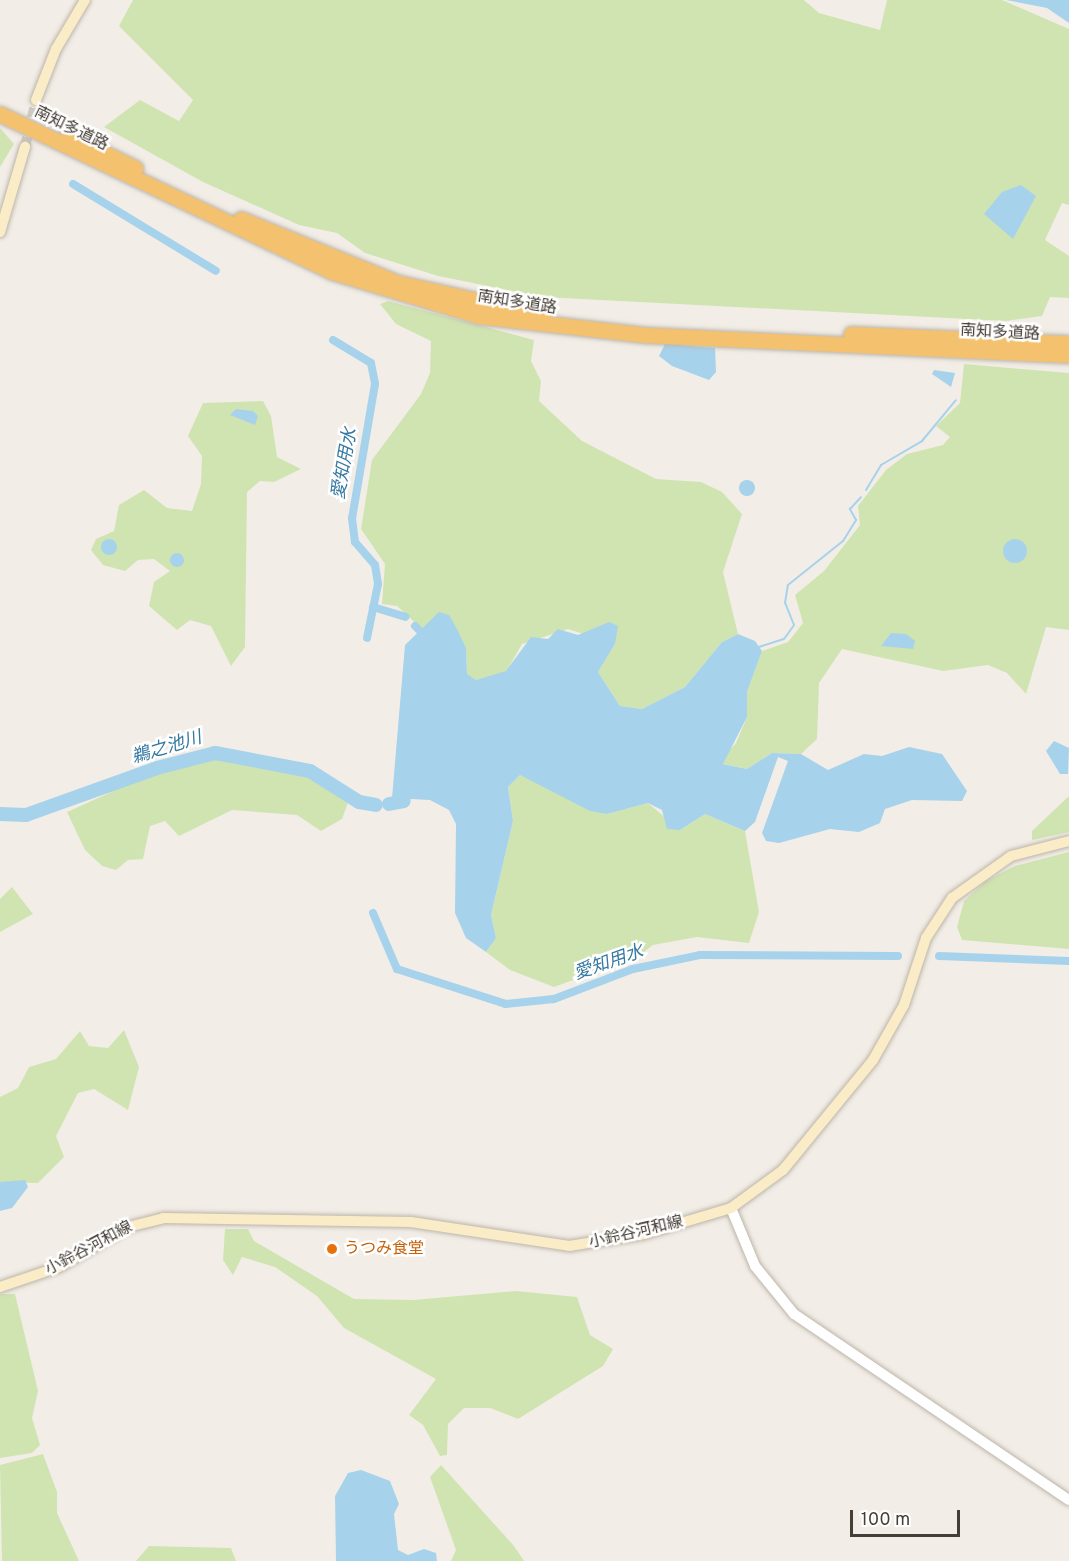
<!DOCTYPE html>
<html>
<head>
<meta charset="utf-8">
<style>
	body { margin:0 }
	#map { position:relative; width:1069px; height:1561px; overflow:hidden; background:#f2eee7; font-family:Overpass,"Noto Sans JP",sans-serif }
	div>[style] { position:absolute }
	[style*='--x'] { left:calc(var(--x)*1px); top:calc(var(--y)*1px); width:calc(var(--w)*1px); rotate:calc(var(--a)*1deg) }
	.green>* { inset:0; background:#d0e4b2 }
	.water>* { inset:0; background:#a7d2eb }
	.round { border-radius:50% }
	.stream>* { height:2px; margin:-1px; padding:0 1px; transform-origin:1px; border-radius:1px; background:#a7d2eb }
	.canal>* { height:8px; margin:-4px; padding:0 4px; transform-origin:4px; border-radius:4px; background:#a7d2eb }
	.river>* { height:14px; margin:-7px; padding:0 7px; transform-origin:7px; border-radius:7px; background:#a7d2eb }
	.secondary-tunnel>* { height:10px; margin-top:-5px; transform-origin:0; background:repeating-linear-gradient(90deg,#cfcbc4 0 10px,transparent 0 15px) }
	.roads { filter:drop-shadow(0 0 2px #bdb5aa) drop-shadow(0 0 2px #bdb5aa) }
	.tertiary>* { height:10px; margin:-5px; padding:0 5px; transform-origin:5px; border-radius:5px; background:#fff }
	.secondary>* { height:10px; margin:-5px; padding:0 5px; transform-origin:5px; border-radius:5px; background:#fbecc8 }
	.motorway>* { height:15px; margin:-7.5px; padding:0 7.5px; transform-origin:7.5px; border-radius:7.5px; background:#f4c26f }
	.dots>* { width:16px; height:16px; translate:-50% -50%; box-sizing:border-box; border:3px solid #fff; border-radius:50% }
	span { translate:-50% -50%; white-space:nowrap; text-align:center; line-height:1.15; -webkit-text-stroke:5px #fff; paint-order:stroke }
	.street-label { font-size:16px; color:#453e36 }
	.food-label { font-size:16px; color:#c56008 }
	.left { translate:0 -50%; text-align:left }
	.water-label { font-size:18px; color:#3479a1; font-style:italic }
	.scale { position:absolute; left:850px; top:1510px; width:110px; height:27px; box-sizing:border-box; border:3px solid #453e36; border-top:0; padding-left:8px; font-size:18px; line-height:21px; white-space:nowrap; color:#453e36; -webkit-text-stroke:4px #fff; paint-order:stroke }
</style>
</head>
<body>
<div id="map">
	<div class="green">
		<i style="clip-path:polygon(133px 0,804px 0,819px 13px,880px 30px,887px 0,1002px 0,1069px 29px,1069px 205px,1062px 203px,1045px 240px,1069px 256px,1069px 298px,1050px 297px,1042px 316px,1006px 321px,543px 297px,438px 276px,365px 253px,337px 233px,299px 225px,203px 182px,104px 127px,140px 100px,179px 121px,193px 100px,119px 26px)"></i>
		<i style="clip-path:polygon(0 128px,14px 144px,0 167px)"></i>
		<i style="clip-path:polygon(388px 301px,534px 340px,531px 361px,541px 381px,539px 401px,582px 441px,656px 479px,701px 482px,722px 492px,742px 514px,723px 572px,738px 634px,722px 642px,685px 687px,642px 709px,620px 706px,598px 672px,615px 644px,568px 629px,522px 644px,506px 672px,476px 680px,467px 675px,466px 648px,421px 628px,397px 606px,382px 604px,385px 564px,361px 529px,372px 460px,421px 394px,430px 373px,431px 341px,396px 324px,380px 304px)"></i>
		<i style="clip-path:polygon(964px 364px,1069px 373px,1069px 630px,1046px 627px,1026px 694px,1007px 673px,988px 665px,943px 671px,842px 649px,819px 683px,817px 739px,801px 754px,772px 753px,747px 769px,724px 764px,720px 761px,736px 743px,747px 717px,747px 692px,762px 651px,788px 642px,803px 623px,795px 595px,824px 571px,860px 525px,858px 506px,886px 470px,907px 454px,943px 445px,950px 437px,936px 426px,960px 403px)"></i>
		<i style="clip-path:polygon(263px 401px,271px 416px,277px 457px,301px 469px,274px 482px,260px 481px,247px 492px,245px 647px,231px 666px,211px 626px,190px 620px,177px 630px,149px 606px,154px 582px,170px 571px,154px 559px,138px 560px,125px 571px,103px 565px,91px 550px,96px 539px,114px 531px,119px 505px,144px 490px,167px 508px,192px 511px,201px 484px,202px 456px,188px 436px,203px 403px)"></i>
		<i style="clip-path:polygon(217px 757px,329px 782px,348px 803px,342px 819px,321px 831px,297px 815px,232px 810px,179px 836px,165px 821px,150px 826px,143px 859px,128px 860px,116px 870px,102px 866px,85px 850px,67px 812px,158px 771px)"></i>
		<i style="clip-path:polygon(520px 775px,607px 814px,648px 803px,680px 830px,705px 814px,745px 831px,759px 912px,749px 943px,697px 937px,653px 945px,639px 956px,554px 987px,510px 970px,486px 952px,496px 938px,491px 915px,513px 821px,508px 787px)"></i>
		<i style="clip-path:polygon(1069px 796px,1069px 832px,1032px 840px,1032px 831px)"></i>
		<i style="clip-path:polygon(1069px 852px,1069px 949px,962px 940px,957px 927px,964px 901px,986px 881px,1015px 866px)"></i>
		<i style="clip-path:polygon(12px 887px,33px 914px,0 932px,0 899px)"></i>
		<i style="clip-path:polygon(124px 1030px,139px 1067px,128px 1110px,94px 1089px,78px 1093px,56px 1136px,64px 1157px,38px 1183px,0 1182px,0 1097px,18px 1088px,29px 1067px,56px 1059px,80px 1031px,89px 1046px,108px 1048px)"></i>
		<i style="clip-path:polygon(225px 1229px,248px 1229px,254px 1241px,354px 1299px,413px 1300px,516px 1291px,577px 1297px,590px 1335px,613px 1349px,603px 1366px,518px 1419px,490px 1408px,464px 1408px,448px 1424px,447px 1455px,440px 1456px,423px 1425px,409px 1415px,436px 1379px,344px 1328px,317px 1296px,275px 1267px,242px 1257px,233px 1275px,223px 1260px)"></i>
		<i style="clip-path:polygon(0 1294px,15px 1294px,38px 1391px,32px 1418px,40px 1445px,32px 1453px,0 1458px)"></i>
		<i style="clip-path:polygon(43px 1454px,57px 1492px,57px 1513px,79px 1561px,2px 1561px,0 1465px)"></i>
		<i style="clip-path:polygon(441px 1465px,514px 1546px,524px 1561px,451px 1561px,456px 1550px,430px 1477px)"></i>
		<i style="clip-path:polygon(149px 1546px,231px 1548px,236px 1561px,136px 1561px)"></i>
	</div>
	<div class="water">
		<i style="clip-path:polygon(1006px 0,1069px 0,1069px 23px,1047px 8px)"></i>
		<i style="clip-path:polygon(1021px 185px,1036px 196px,1013px 239px,984px 214px,1002px 192px)"></i>
		<i style="clip-path:polygon(665px 344px,715px 348px,716px 372px,709px 380px,672px 366px,659px 356px)"></i>
		<i style="clip-path:polygon(934px 370px,955px 373px,951px 387px,932px 374px)"></i>
		<i style="clip-path:polygon(236px 409px,253px 411px,258px 416px,255px 425px,230px 415px)"></i>
		<i class="round" style="left:739px;top:480px;width:16px;height:16px"></i>
		<i class="round" style="left:1003px;top:539px;width:24px;height:24px"></i>
		<i class="round" style="left:101px;top:539px;width:16px;height:16px"></i>
		<i class="round" style="left:170px;top:553px;width:14px;height:14px"></i>
		<i style="clip-path:polygon(439px 612px,449px 615px,457px 629px,466px 648px,467px 674px,476px 680px,506px 671px,531px 637px,548px 639px,558px 629px,578px 635px,609px 622px,618px 626px,615px 644px,598px 672px,620px 706px,642px 709px,685px 687px,722px 642px,738px 634px,755px 641px,762px 651px,747px 692px,747px 717px,723px 764px,747px 769px,772px 753px,801px 754px,828px 770px,864px 754px,882px 756px,909px 747px,942px 754px,967px 791px,962px 801px,912px 800px,885px 809px,880px 823px,859px 832px,830px 829px,779px 843px,766px 841px,762px 833px,788px 761px,778px 757px,755px 822px,745px 831px,705px 814px,680px 830px,667px 829px,662px 810px,648px 803px,607px 814px,590px 811px,520px 775px,508px 787px,513px 821px,491px 915px,496px 938px,486px 952px,466px 938px,455px 913px,456px 824px,449px 810px,430px 800px,392px 798px,405px 645px)"></i>
		<i style="clip-path:polygon(891px 633px,906px 634px,915px 641px,913px 649px,881px 646px)"></i>
		<i style="clip-path:polygon(1054px 741px,1069px 748px,1068px 774px,1060px 774px,1046px 751px)"></i>
		<i style="clip-path:polygon(25px 1180px,28px 1187px,12px 1208px,0 1211px,0 1182px)"></i>
		<i style="clip-path:polygon(361px 1470px,390px 1481px,399px 1504px,394px 1514px,398px 1550px,408px 1555px,424px 1549px,436px 1553px,437px 1561px,336px 1561px,335px 1496px,348px 1473px)"></i>
	</div>
	<div class="stream">
		<i style="--x:866;--y:490;--w:29;--a:-59"></i>
		<i style="--x:881;--y:465;--w:48;--a:-30.3"></i>
		<i style="--x:922;--y:441;--w:53;--a:-50.3"></i>
		<i style="--x:759;--y:647;--w:26;--a:-18"></i>
		<i style="--x:784;--y:639;--w:17;--a:-54"></i>
		<i style="--x:794;--y:625;--w:24;--a:-112"></i>
		<i style="--x:785;--y:603;--w:18;--a:-81"></i>
		<i style="--x:788;--y:585;--w:70;--a:-38.7"></i>
		<i style="--x:843;--y:541;--w:25;--a:-58"></i>
		<i style="--x:856;--y:520;--w:13;--a:-119"></i>
		<i style="--x:850;--y:509;--w:16;--a:-47"></i>
	</div>
	<div class="canal">
		<i style="--x:73;--y:184;--w:167;--a:31.3"></i>
		<i style="--x:333;--y:340;--w:44;--a:31.2"></i>
		<i style="--x:371;--y:363;--w:21;--a:79"></i>
		<i style="--x:375;--y:384;--w:136;--a:99.7"></i>
		<i style="--x:352;--y:518;--w:24;--a:83"></i>
		<i style="--x:355;--y:542;--w:30;--a:49"></i>
		<i style="--x:375;--y:565;--w:19;--a:81"></i>
		<i style="--x:378;--y:584;--w:55;--a:101.5"></i>
		<i style="--x:373;--y:607;--w:34;--a:17"></i>
		<i style="--x:415;--y:626;--w:6;--a:45"></i>
		<i style="--x:373;--y:913;--w:61;--a:66.8"></i>
		<i style="--x:397;--y:969;--w:114;--a:17.8"></i>
		<i style="--x:506;--y:1004;--w:48;--a:-5.9"></i>
		<i style="--x:554;--y:999;--w:85;--a:-20.8"></i>
		<i style="--x:633;--y:969;--w:68;--a:-11.8"></i>
		<i style="--x:700;--y:955;--w:198;--a:0.3"></i>
		<i style="--x:939;--y:956;--w:130;--a:2.2"></i>
	</div>
	<div class="river">
		<i style="--x:389;--y:804;--w:15;--a:-11"></i>
		<i style="--x:0;--y:814;--w:26;--a:2"></i>
		<i style="--x:26;--y:815;--w:139;--a:-19.7"></i>
		<i style="--x:157;--y:768;--w:60;--a:-14.5"></i>
		<i style="--x:215;--y:753;--w:97;--a:10.7"></i>
		<i style="--x:310;--y:771;--w:58;--a:32.3"></i>
		<i style="--x:359;--y:802;--w:17;--a:10"></i>
	</div>
	<div class="secondary-tunnel">
		<i style="--x:25;--y:147;--w:48;--a:-76.8"></i>
	</div>
	<div class="roads">
		<div class="tertiary">
			<i style="--x:731;--y:1208;--w:63;--a:67.5"></i>
			<i style="--x:755;--y:1266;--w:62;--a:50.9"></i>
			<i style="--x:794;--y:1314;--w:332;--a:34.1"></i>
		</div>
		<div class="secondary">
			<i style="--x:36;--y:100;--w:55;--a:-68.6"></i>
			<i style="--x:56;--y:49;--w:57;--a:-59.4"></i>
			<i style="--x:0;--y:232;--w:89;--a:-73.6"></i>
			<i style="--x:0;--y:1287;--w:62;--a:-18.7"></i>
			<i style="--x:59;--y:1267;--w:80;--a:-30.1"></i>
			<i style="--x:128;--y:1227;--w:36;--a:-14"></i>
			<i style="--x:163;--y:1218;--w:248;--a:0.9"></i>
			<i style="--x:411;--y:1222;--w:160;--a:8.6"></i>
			<i style="--x:569;--y:1246;--w:76;--a:-9.1"></i>
			<i style="--x:644;--y:1234;--w:91;--a:-16.6"></i>
			<i style="--x:731;--y:1208;--w:64;--a:-36.2"></i>
			<i style="--x:783;--y:1170;--w:142;--a:-50.7"></i>
			<i style="--x:873;--y:1060;--w:63;--a:-60.6"></i>
			<i style="--x:904;--y:1005;--w:71;--a:-71.8"></i>
			<i style="--x:926;--y:938;--w:48;--a:-57"></i>
			<i style="--x:952;--y:898;--w:72;--a:-35.4"></i>
			<i style="--x:1011;--y:856;--w:60;--a:-14.5"></i>
		</div>
		<div class="motorway">
			<i style="--x:0;--y:114;--w:365;--a:25.4"></i>
			<i style="--x:330;--y:271;--w:156;--a:16.8"></i>
			<i style="--x:479;--y:316;--w:168;--a:6.5"></i>
			<i style="--x:646;--y:335;--w:423;--a:2.7"></i>
			<i style="--x:68;--y:135;--w:75;--a:26.2"></i>
			<i style="--x:241;--y:219;--w:170;--a:22.2"></i>
			<i style="--x:398;--y:283;--w:148;--a:12.5"></i>
			<i style="--x:851;--y:334;--w:218;--a:2.4"></i>
		</div>
	</div>
	<div class="dots">
		<i style="left:332px;top:1249px;background:#e8710a"></i>
	</div>
	<div class="street-label">
		<span style="left:71px;top:129px;rotate:26deg">南知多道路</span>
		<span style="left:517px;top:303px;rotate:9deg">南知多道路</span>
		<span style="left:1000px;top:333px;rotate:3deg">南知多道路</span>
		<span style="left:636px;top:1233px;rotate:-13deg">小鈴谷河和線</span>
		<span style="left:89px;top:1249px;rotate:-28deg">小鈴谷河和線</span>
	</div>
	<div class="food-label">
		<span class="left" style="left:344px;top:1249px">うつみ食堂</span>
	</div>
	<div class="water-label">
		<span style="left:346px;top:464px;rotate:-80deg">愛知用水</span>
		<span style="left:167px;top:749px;rotate:-17deg">鵜之池川</span>
		<span style="left:609px;top:964px;rotate:-19deg">愛知用水</span>
	</div>
	<div class="scale">100 m</div>
</div>
</body>
</html>
